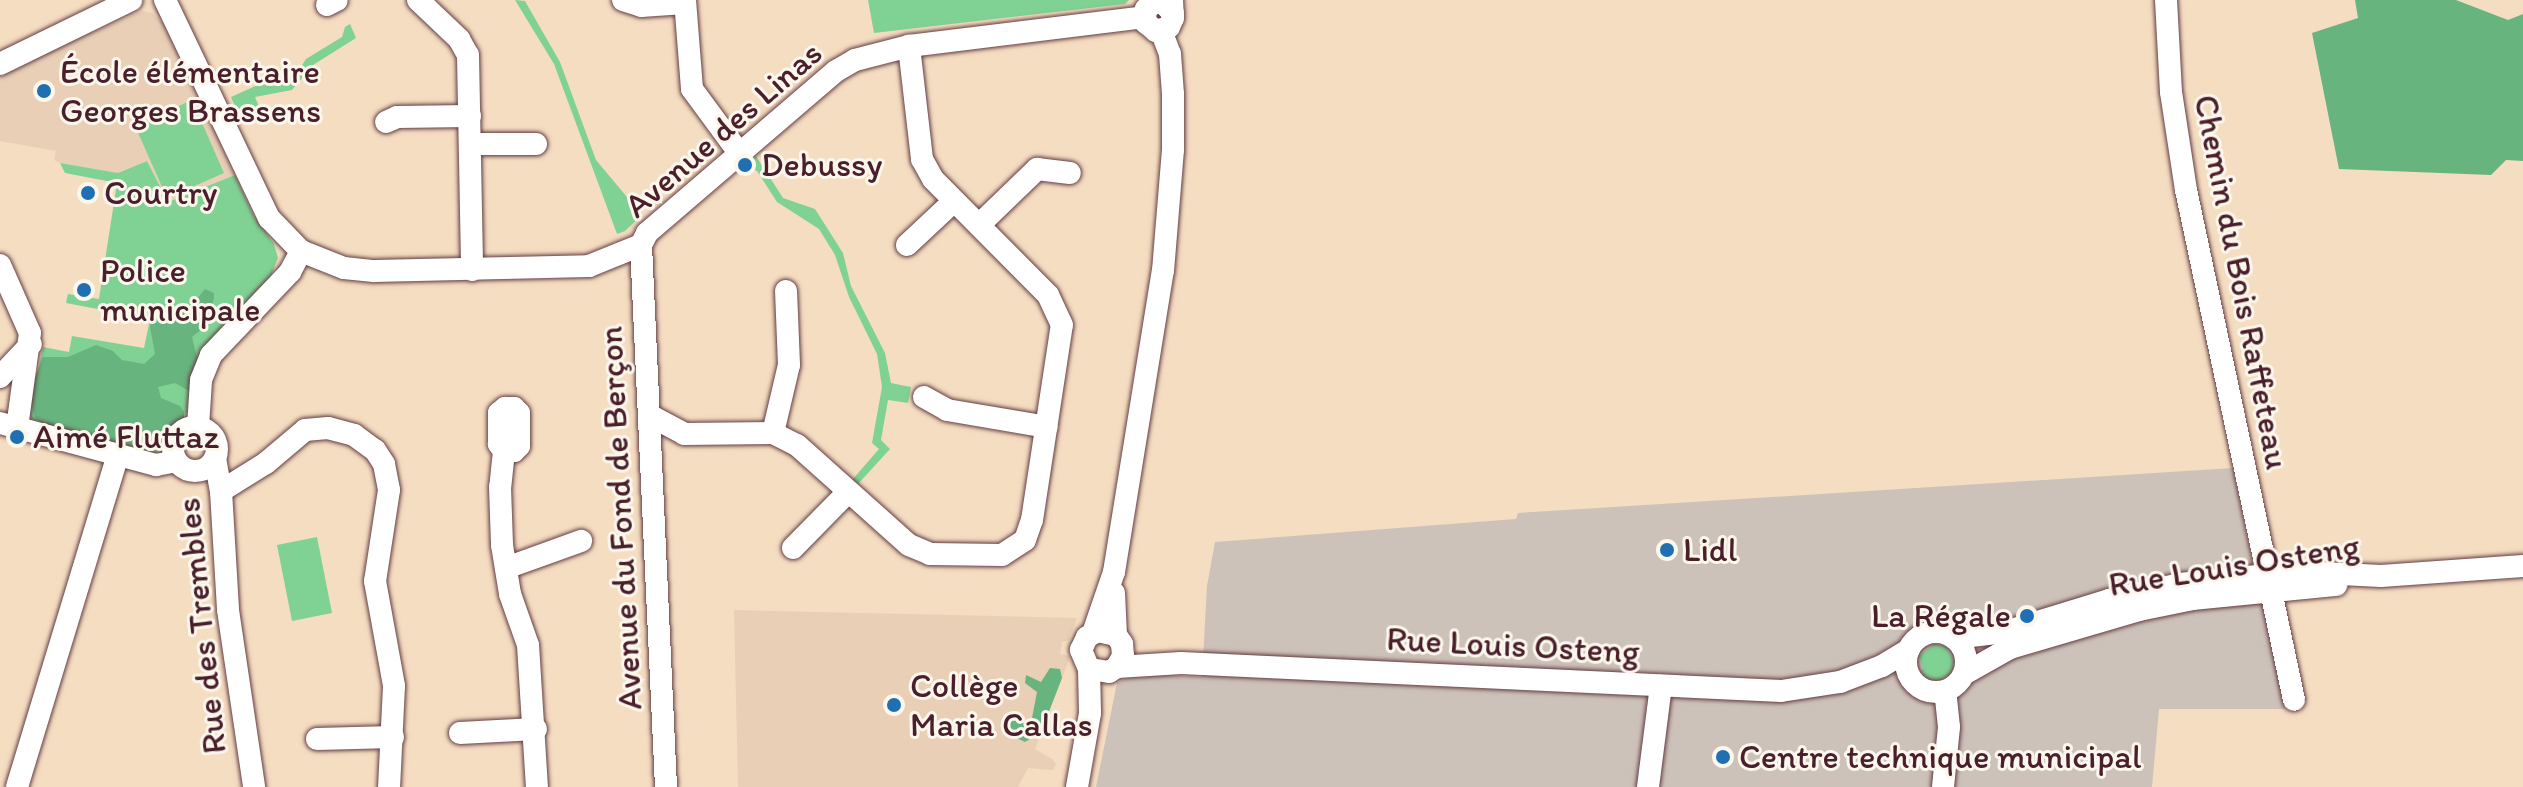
<!DOCTYPE html>
<html>
<head>
<meta charset="utf-8">
<style>
	body { margin:0 }
	#map { position:relative; width:2523px; height:787px; overflow:hidden; background:#f5ddc1; font-family:Itim,sans-serif }
	div>[style] { position:absolute }
	[style*='--x'] { left:calc(var(--x)*1px); top:calc(var(--y)*1px); width:calc(var(--w)*1px); rotate:calc(var(--a)*1deg) }
	.built>* { inset:0; background:#e8cfb6 }
	.industrial>* { inset:0; background:#cdc2b9 }
	.green>* { inset:0; background:#80d294 }
	.forest>* { inset:0; background:#68b47e }
	.roads { filter:drop-shadow(0 0 2px #643c42) drop-shadow(0 0 2px #643c42) }
	.minor>* { height:22px; margin:-11px; padding:0 11px; transform-origin:11px; border-radius:11px; background:#fff }
	.minor>.ring { margin:-11px; padding:0; box-sizing:content-box; background:none; border:22px solid #fff; border-radius:50% }
	.dots>* { width:22px; height:22px; translate:-50% -50%; box-sizing:border-box; border:4px solid #fbf7ec; border-radius:50% }
	span { translate:-50% -50%; white-space:nowrap; text-align:center; line-height:1.15; -webkit-text-stroke:6px #fbf7ec; paint-order:stroke }
	.poi-label { font-size:34px; color:#4a1f2b }
	.left { translate:0 -50%; text-align:left }
	.right { translate:-100% -50%; text-align:right }
	.street-label { font-size:34px; color:#4a1f2b }
</style>
</head>
<body>
<div id="map">
	<div class="built">
		<i style="clip-path:polygon(142px 11px,152px 13px,166px 26px,235px 175px,168px 202px,147px 161px,118px 173px,60px 163px,54px 160px,56px 151px,0 141px,0 74px)"></i>
		<i style="clip-path:polygon(734px 610px,1077px 618px,1069px 640px,1062px 642px,1060px 654px,1069px 656px,1069px 660px,1035px 749px,1052px 759px,1056px 764px,1053px 770px,1028px 768px,1018px 787px,738px 787px)"></i>
	</div>
	<div class="industrial">
		<i style="clip-path:polygon(2233px 468px,2259px 593px,2289px 709px,2159px 709px,2152px 787px,1096px 787px,1117px 683px,1133px 674px,1202px 677px,1207px 586px,1215px 542px,1516px 519px,1518px 513px)"></i>
	</div>
	<div class="green">
		<i style="clip-path:polygon(515px 0,525px 1px,560px 62px,596px 160px,642px 215px,625px 231px,617px 234px,554px 64px)"></i>
		<i style="clip-path:polygon(868px 0,1129px 0,1125px 4px,874px 33px)"></i>
		<i style="clip-path:polygon(350px 24px,356px 38px,313px 65px,292px 90px,255px 97px,260px 109px,240px 118px,231px 97px,289px 71px,293px 79px,306px 59px,342px 37px,345px 27px)"></i>
		<i style="clip-path:polygon(192px 100px,224px 173px,167px 198px,135px 126px)"></i>
		<i style="clip-path:polygon(756px 156px,783px 198px,815px 209px,843px 253px,851px 286px,885px 353px,891px 383px,911px 387px,908px 403px,888px 400px,881px 440px,890px 449px,858px 484px,852px 480px,879px 449px,872px 443px,882px 387px,877px 354px,849px 297px,835px 255px,819px 229px,777px 202px,757px 171px,744px 166px)"></i>
		<i style="clip-path:polygon(147px 161px,168px 202px,235px 175px,254px 216px,274px 244px,278px 258px,268px 283px,200px 352px,190px 411px,171px 423px,159px 451px,153px 454px,35px 423px,29px 414px,43px 347px,69px 352px,72px 336px,144px 348px,150px 319px,66px 303px,68px 294px,99px 299px,117px 183px,65px 173px,60px 163px,118px 173px)"></i>
		<i style="clip-path:polygon(317px 537px,332px 613px,292px 621px,277px 545px)"></i>
		<i style="clip-path:polygon(1934px 644px,1946px 647px,1954px 661px,1952px 672px,1939px 681px,1928px 679px,1921px 672px,1923px 668px,1919px 656px)"></i>
	</div>
	<div class="forest">
		<i style="clip-path:polygon(2355px 0,2456px 0,2508px 20px,2523px 14px,2523px 161px,2506px 160px,2491px 175px,2339px 169px,2312px 33px,2358px 18px)"></i>
		<i style="clip-path:polygon(205px 289px,214px 293px,214px 298px,206px 326px,192px 337px,198px 361px,189px 391px,175px 383px,158px 387px,161px 398px,180px 406px,184px 412px,184px 420px,167px 431px,158px 448px,137px 448px,46px 425px,35px 418px,29px 393px,43px 357px,68px 357px,96px 345px,113px 351px,122px 360px,144px 364px,155px 354px,150px 327px,152px 317px,160px 314px,173px 317px,186px 312px)"></i>
		<i style="clip-path:polygon(1050px 668px,1060px 669px,1062px 678px,1041px 732px,1025px 742px,1010px 735px,1006px 731px,1011px 720px,1024px 723px,1032px 718px,1037px 692px,1025px 683px,1026px 675px,1041px 682px)"></i>
	</div>
	<div class="roads">
		<div class="minor">
			<i style="--x:165;--y:0;--w:242;--a:64.5"></i>
			<i style="--x:269;--y:218;--w:46;--a:45.9"></i>
			<i style="--x:301;--y:251;--w:46;--a:21.6"></i>
			<i style="--x:344;--y:268;--w:30;--a:6"></i>
			<i style="--x:374;--y:271;--w:215;--a:-1.3"></i>
			<i style="--x:589;--y:266;--w:56;--a:-22"></i>
			<i style="--x:641;--y:245;--w:13;--a:-63"></i>
			<i style="--x:647;--y:233;--w:249;--a:-40.6"></i>
			<i style="--x:836;--y:71;--w:22;--a:-30"></i>
			<i style="--x:855;--y:60;--w:56;--a:-14.5"></i>
			<i style="--x:909;--y:46;--w:237;--a:-7"></i>
			<i style="--x:418;--y:0;--w:57;--a:43.6"></i>
			<i style="--x:459;--y:39;--w:18;--a:61"></i>
			<i style="--x:468;--y:55;--w:215;--a:88.9"></i>
			<i style="--x:623;--y:0;--w:19;--a:18"></i>
			<i style="--x:641;--y:6;--w:44;--a:-3.9"></i>
			<i style="--x:685;--y:0;--w:89;--a:85.5"></i>
			<i style="--x:692;--y:89;--w:81;--a:53.6"></i>
			<i style="--x:1172;--y:0;--w:18;--a:87"></i>
			<i style="--x:1173;--y:18;--w:10;--a:114"></i>
			<i style="--x:1169;--y:27;--w:14;--a:163"></i>
			<i style="--x:1156;--y:31;--w:14;--a:-141"></i>
			<i style="--x:1145;--y:22;--w:13;--a:-86"></i>
			<i style="--x:1146;--y:9;--w:10;--a:-37"></i>
			<i style="--x:1154;--y:3;--w:9;--a:0"></i>
			<i style="--x:1163;--y:3;--w:14;--a:45"></i>
			<i style="--x:2166;--y:0;--w:92;--a:86.9"></i>
			<i style="--x:2171;--y:92;--w:99;--a:81.3"></i>
			<i style="--x:2186;--y:190;--w:521;--a:78.04"></i>
			<i style="--x:327;--y:5;--w:11;--a:-27"></i>
			<i style="--x:0;--y:64;--w:146;--a:-26"></i>
			<i style="--x:386;--y:122;--w:12;--a:-24"></i>
			<i style="--x:397;--y:117;--w:73;--a:-0.8"></i>
			<i style="--x:470;--y:144;--w:66;--a:0"></i>
			<i style="--x:979;--y:225;--w:81;--a:-44"></i>
			<i style="--x:1037;--y:169;--w:33;--a:7"></i>
			<i style="--x:641;--y:245;--w:543;--a:87.36"></i>
			<i style="--x:907;--y:245;--w:64;--a:-43.1"></i>
			<i style="--x:0;--y:265;--w:74;--a:66.2"></i>
			<i style="--x:30;--y:333;--w:96;--a:97.8"></i>
			<i style="--x:0;--y:377;--w:45;--a:-46.8"></i>
			<i style="--x:924;--y:397;--w:26;--a:29"></i>
			<i style="--x:947;--y:410;--w:101;--a:9.6"></i>
			<i style="--x:505;--y:408;--w:9;--a:0"></i>
			<i style="--x:514;--y:408;--w:7;--a:45"></i>
			<i style="--x:519;--y:413;--w:33;--a:90"></i>
			<i style="--x:519;--y:446;--w:7;--a:135"></i>
			<i style="--x:514;--y:451;--w:10;--a:180"></i>
			<i style="--x:504;--y:451;--w:9;--a:-126"></i>
			<i style="--x:499;--y:444;--w:31;--a:-90"></i>
			<i style="--x:499;--y:413;--w:8;--a:-40"></i>
			<i style="--x:649;--y:415;--w:40;--a:28"></i>
			<i style="--x:684;--y:434;--w:89;--a:-0.6"></i>
			<i style="--x:773;--y:433;--w:27;--a:27"></i>
			<i style="--x:797;--y:445;--w:150;--a:41.8"></i>
			<i style="--x:909;--y:545;--w:23;--a:23"></i>
			<i style="--x:930;--y:554;--w:72;--a:0.8"></i>
			<i style="--x:1002;--y:555;--w:27;--a:-33"></i>
			<i style="--x:1025;--y:540;--w:21;--a:-71"></i>
			<i style="--x:1032;--y:520;--w:197;--a:-81.3"></i>
			<i style="--x:1062;--y:325;--w:33;--a:-115"></i>
			<i style="--x:1048;--y:295;--w:163;--a:-134.8"></i>
			<i style="--x:933;--y:179;--w:23;--a:-119"></i>
			<i style="--x:922;--y:159;--w:114;--a:-96.6"></i>
			<i style="--x:0;--y:423;--w:162;--a:15.1"></i>
			<i style="--x:156;--y:465;--w:20;--a:-11"></i>
			<i style="--x:198;--y:427;--w:47;--a:-86.3"></i>
			<i style="--x:201;--y:380;--w:27;--a:-68"></i>
			<i style="--x:211;--y:355;--w:115;--a:-46.4"></i>
			<i style="--x:290;--y:272;--w:24;--a:-62"></i>
			<i class="ring" style="left:173px;top:427px;width:22px;height:22px"></i>
			<i style="--x:773;--y:433;--w:70;--a:-76.8"></i>
			<i style="--x:789;--y:365;--w:74;--a:-92.3"></i>
			<i style="--x:504;--y:451;--w:36;--a:96"></i>
			<i style="--x:500;--y:487;--w:58;--a:88"></i>
			<i style="--x:502;--y:545;--w:50;--a:80.7"></i>
			<i style="--x:510;--y:594;--w:54;--a:70.6"></i>
			<i style="--x:528;--y:645;--w:142;--a:86.4"></i>
			<i style="--x:215;--y:458;--w:34;--a:80"></i>
			<i style="--x:221;--y:491;--w:119;--a:86.6"></i>
			<i style="--x:228;--y:610;--w:179;--a:81.6"></i>
			<i style="--x:221;--y:491;--w:53;--a:-31.9"></i>
			<i style="--x:266;--y:463;--w:51;--a:-40.2"></i>
			<i style="--x:305;--y:430;--w:23;--a:-5"></i>
			<i style="--x:328;--y:428;--w:27;--a:15"></i>
			<i style="--x:354;--y:435;--w:26;--a:36"></i>
			<i style="--x:375;--y:450;--w:17;--a:57"></i>
			<i style="--x:384;--y:464;--w:26;--a:79"></i>
			<i style="--x:389;--y:490;--w:92;--a:98.7"></i>
			<i style="--x:375;--y:581;--w:107;--a:79.7"></i>
			<i style="--x:394;--y:686;--w:101;--a:92.8"></i>
			<i style="--x:793;--y:548;--w:78;--a:-45.5"></i>
			<i style="--x:506;--y:568;--w:80;--a:-19.8"></i>
			<i style="--x:1114;--y:593;--w:42;--a:87.3"></i>
			<i style="--x:1116;--y:635;--w:11;--a:56"></i>
			<i style="--x:1122;--y:644;--w:12;--a:85"></i>
			<i style="--x:1123;--y:656;--w:13;--a:119"></i>
			<i style="--x:1117;--y:667;--w:9;--a:148"></i>
			<i style="--x:1109;--y:672;--w:20;--a:-171"></i>
			<i style="--x:1089;--y:669;--w:21;--a:-113"></i>
			<i style="--x:1081;--y:650;--w:14;--a:-65"></i>
			<i style="--x:1087;--y:637;--w:13;--a:-29"></i>
			<i style="--x:1098;--y:631;--w:18;--a:13"></i>
			<i class="ring" style="left:1906px;top:632px;width:38px;height:38px"></i>
			<i style="--x:1093;--y:633;--w:65;--a:-71"></i>
			<i style="--x:1114;--y:572;--w:305;--a:-80.8"></i>
			<i style="--x:1163;--y:271;--w:121;--a:-85.3"></i>
			<i style="--x:1173;--y:150;--w:56;--a:-90"></i>
			<i style="--x:1173;--y:94;--w:40;--a:-94.3"></i>
			<i style="--x:1170;--y:54;--w:25;--a:-111"></i>
			<i style="--x:1954;--y:638;--w:51;--a:-6.7"></i>
			<i style="--x:2005;--y:632;--w:109;--a:-17.1"></i>
			<i style="--x:2109;--y:600;--w:73;--a:-12.7"></i>
			<i style="--x:2180;--y:584;--w:85;--a:-6"></i>
			<i style="--x:2265;--y:575;--w:55;--a:-2.1"></i>
			<i style="--x:2320;--y:573;--w:61;--a:2.8"></i>
			<i style="--x:2381;--y:576;--w:142;--a:-4"></i>
			<i style="--x:1117;--y:667;--w:64;--a:-3.6"></i>
			<i style="--x:1181;--y:663;--w:601;--a:2.67"></i>
			<i style="--x:1781;--y:691;--w:60;--a:-8.7"></i>
			<i style="--x:1840;--y:682;--w:45;--a:-20.9"></i>
			<i style="--x:1882;--y:666;--w:31;--a:-31"></i>
			<i style="--x:1964;--y:674;--w:53;--a:-29.5"></i>
			<i style="--x:2010;--y:648;--w:134;--a:-16.4"></i>
			<i style="--x:2139;--y:610;--w:55;--a:-11.5"></i>
			<i style="--x:2193;--y:599;--w:144;--a:-5.6"></i>
			<i style="--x:460;--y:733;--w:76;--a:-3"></i>
			<i style="--x:317;--y:739;--w:76;--a:-1.5"></i>
			<i style="--x:17;--y:787;--w:347;--a:-73.1"></i>
			<i style="--x:1077;--y:787;--w:75;--a:-80"></i>
			<i style="--x:1090;--y:713;--w:44;--a:-91.3"></i>
			<i style="--x:1648;--y:787;--w:102;--a:-82.7"></i>
			<i style="--x:1943;--y:787;--w:60;--a:-84.3"></i>
			<i style="--x:1949;--y:727;--w:36;--a:-96"></i>
		</div>
	</div>
	<div class="dots">
		<i style="left:44px;top:91px;background:#1f6fb2"></i>
		<i style="left:745px;top:165px;background:#1f6fb2"></i>
		<i style="left:88px;top:193px;background:#1f6fb2"></i>
		<i style="left:84px;top:290px;background:#1f6fb2"></i>
		<i style="left:17px;top:437px;background:#1f6fb2"></i>
		<i style="left:1667px;top:550px;background:#1f6fb2"></i>
		<i style="left:2027px;top:616px;background:#1f6fb2"></i>
		<i style="left:894px;top:705px;background:#1f6fb2"></i>
		<i style="left:1723px;top:757px;background:#1f6fb2"></i>
	</div>
	<div class="poi-label">
		<span class="left" style="left:60px;top:91px">École élémentaire<br>Georges Brassens</span>
		<span class="left" style="left:761px;top:165px">Debussy</span>
		<span class="left" style="left:104px;top:193px">Courtry</span>
		<span class="left" style="left:100px;top:290px">Police<br>municipale</span>
		<span class="left" style="left:33px;top:437px">Aimé Fluttaz</span>
		<span class="left" style="left:1683px;top:550px">Lidl</span>
		<span class="right" style="left:2011px;top:616px">La Régale</span>
		<span class="left" style="left:910px;top:705px">Collège<br>Maria Callas</span>
		<span class="left" style="left:1739px;top:757px">Centre technique municipal</span>
	</div>
	<div class="street-label">
		<span style="left:723px;top:129px;rotate:-41deg">Avenue des Linas</span>
		<span style="left:2242px;top:282px;rotate:79deg">Chemin du Bois Raffeteau</span>
		<span style="left:620px;top:518px;rotate:-93deg">Avenue du Fond de Berçon</span>
		<span style="left:2234px;top:565px;rotate:-9deg">Rue Louis Osteng</span>
		<span style="left:201px;top:626px;rotate:-96deg">Rue des Trembles</span>
		<span style="left:1513px;top:645px;rotate:3deg">Rue Louis Osteng</span>
	</div>
</div>
</body>
</html>
